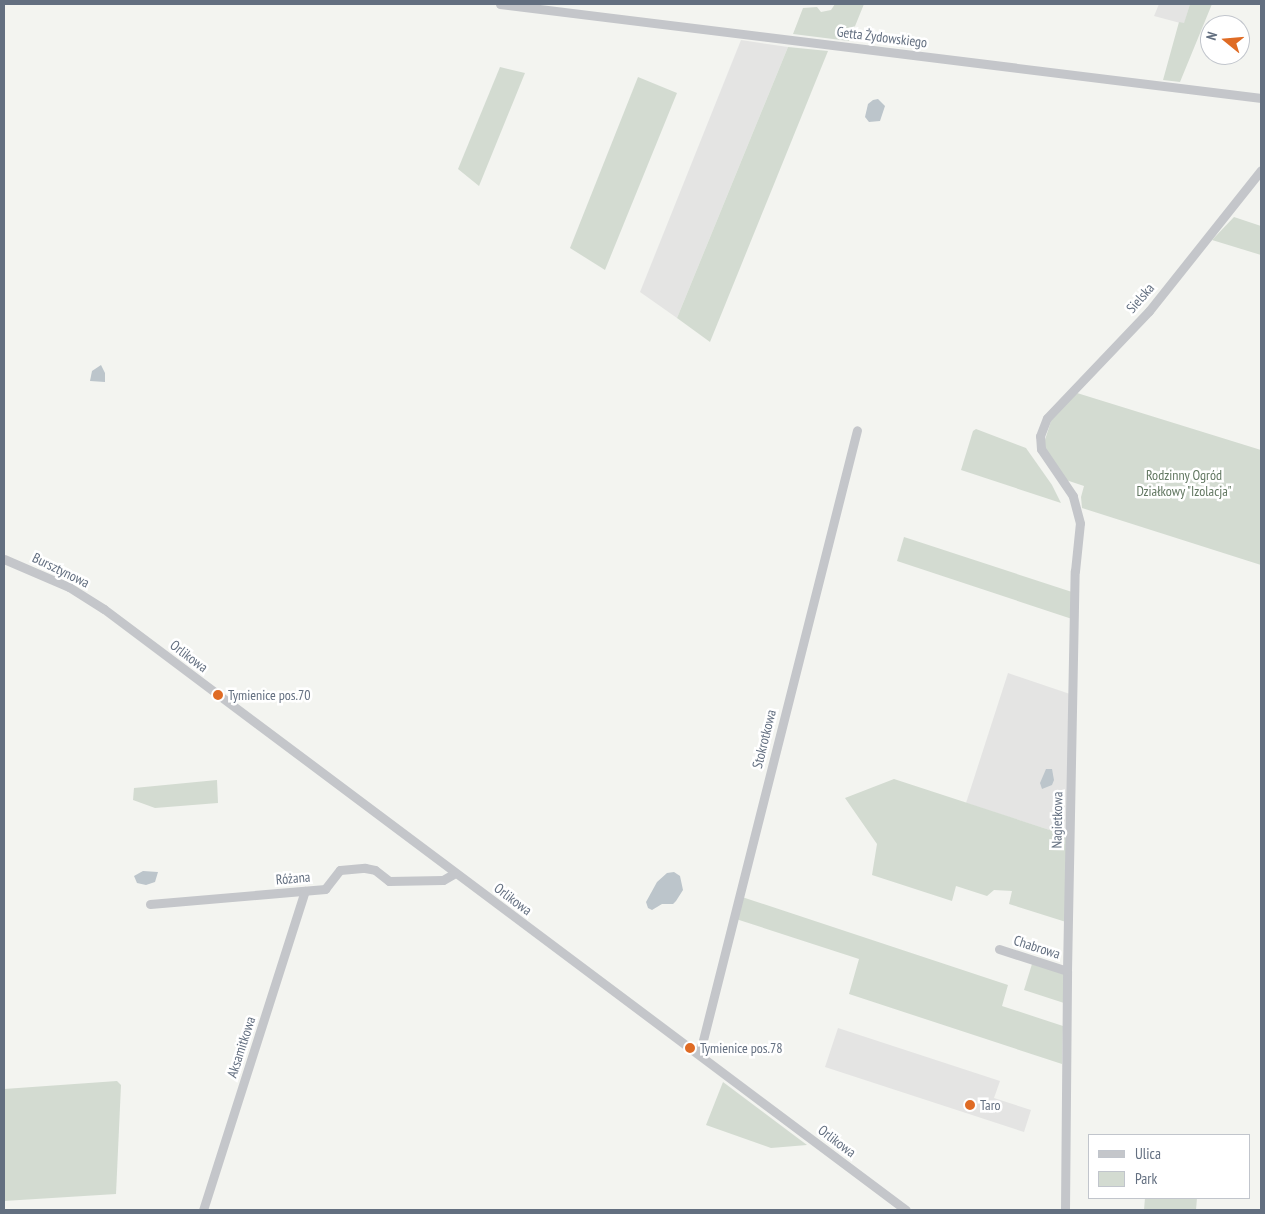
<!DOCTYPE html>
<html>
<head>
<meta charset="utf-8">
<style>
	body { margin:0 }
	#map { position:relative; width:1265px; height:1214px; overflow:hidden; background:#f3f4f0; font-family:"PT Sans Narrow",sans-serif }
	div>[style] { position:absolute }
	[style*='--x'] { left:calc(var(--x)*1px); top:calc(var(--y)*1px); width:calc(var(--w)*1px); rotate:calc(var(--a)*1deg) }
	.built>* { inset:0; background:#e4e4e3 }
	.green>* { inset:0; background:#d3dbd1 }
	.water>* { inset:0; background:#bcc5cb }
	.minor>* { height:9px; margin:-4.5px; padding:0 4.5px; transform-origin:4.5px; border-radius:4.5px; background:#c4c6ca }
	.dots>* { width:14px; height:14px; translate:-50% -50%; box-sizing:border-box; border:2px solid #fff; border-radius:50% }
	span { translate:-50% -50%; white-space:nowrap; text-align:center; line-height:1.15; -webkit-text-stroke:5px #fff; paint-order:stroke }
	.street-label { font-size:14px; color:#636f80 }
	.park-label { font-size:14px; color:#637862 }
	.poi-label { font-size:14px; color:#636f80 }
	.left { translate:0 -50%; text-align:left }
	.frame { position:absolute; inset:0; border:5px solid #636f80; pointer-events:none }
	.legend { position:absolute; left:1088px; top:1134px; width:162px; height:65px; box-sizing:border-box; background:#fff; border:1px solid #c1c5cc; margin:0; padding:6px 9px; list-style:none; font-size:15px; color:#636f80 }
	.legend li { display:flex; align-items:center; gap:10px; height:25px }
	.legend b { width:25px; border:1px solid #c1c5cc }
	.north { position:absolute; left:1200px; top:15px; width:50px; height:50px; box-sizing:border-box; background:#fff; border:1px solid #c1c5cc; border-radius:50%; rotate:287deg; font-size:14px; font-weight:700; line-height:20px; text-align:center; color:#636f80 }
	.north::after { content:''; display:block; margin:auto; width:18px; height:22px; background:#df6b24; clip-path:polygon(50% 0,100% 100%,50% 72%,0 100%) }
</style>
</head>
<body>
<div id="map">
	<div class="built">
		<i style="clip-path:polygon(1159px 4px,1190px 4px,1184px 24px,1154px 16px)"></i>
		<i style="clip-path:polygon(741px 40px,788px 47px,677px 318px,640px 292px)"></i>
		<i style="clip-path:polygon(1008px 673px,1070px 694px,1068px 836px,966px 803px)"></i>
		<i style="clip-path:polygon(838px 1028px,1000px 1081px,994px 1098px,1031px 1110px,1024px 1132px,825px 1067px)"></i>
	</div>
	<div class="green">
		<i style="clip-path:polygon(835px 4px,864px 4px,849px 41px,793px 34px,803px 8px,817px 7px,821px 12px,831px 10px)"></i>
		<i style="clip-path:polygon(1190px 4px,1212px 4px,1180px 82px,1163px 80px,1179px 22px,1184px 23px)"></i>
		<i style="clip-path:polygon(788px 47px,828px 51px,710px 342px,677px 318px)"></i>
		<i style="clip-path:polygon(500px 67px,525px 73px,479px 186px,458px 169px)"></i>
		<i style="clip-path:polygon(638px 77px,677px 93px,605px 270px,570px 248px)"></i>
		<i style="clip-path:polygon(1234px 217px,1261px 226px,1261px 255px,1212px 240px)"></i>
		<i style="clip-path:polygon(1077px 393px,1261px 450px,1261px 565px,1082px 508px,1081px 497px,1084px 486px,1066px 480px,1043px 446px,1052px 418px)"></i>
		<i style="clip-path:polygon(976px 429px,1026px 448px,1052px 485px,1061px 503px,961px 470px,973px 431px)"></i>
		<i style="clip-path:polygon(904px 537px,1072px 592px,1072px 619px,897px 561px)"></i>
		<i style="clip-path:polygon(894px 779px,1068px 836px,1066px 922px,1009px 904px,1012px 891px,994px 890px,987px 896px,956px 886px,952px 901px,872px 875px,877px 844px,845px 798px)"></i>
		<i style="clip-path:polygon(217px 780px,218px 803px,155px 808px,133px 800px,134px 788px)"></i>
		<i style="clip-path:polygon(742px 897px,1008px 985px,1002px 1006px,1063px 1026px,1062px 1064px,849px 994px,859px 959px,736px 919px)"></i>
		<i style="clip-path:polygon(1032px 964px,1064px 974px,1064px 1003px,1024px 990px)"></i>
		<i style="clip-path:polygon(117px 1081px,121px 1085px,116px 1194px,4px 1201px,4px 1089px)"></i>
		<i style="clip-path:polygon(723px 1082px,807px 1145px,771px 1148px,706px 1125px)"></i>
		<i style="clip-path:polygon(1145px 1198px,1197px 1198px,1196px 1210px,1144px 1210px)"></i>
	</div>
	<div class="water">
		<i style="clip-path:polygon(878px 99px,885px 106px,880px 121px,869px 122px,865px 117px,868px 104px,873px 100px)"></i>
		<i style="clip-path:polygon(101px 365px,105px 373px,105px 382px,90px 381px,92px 371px)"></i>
		<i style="clip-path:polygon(1046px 769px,1052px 769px,1054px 780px,1052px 785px,1042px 789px,1040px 783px)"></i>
		<i style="clip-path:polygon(143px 871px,158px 872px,155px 882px,146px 885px,137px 883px,134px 876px)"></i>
		<i style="clip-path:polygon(674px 872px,680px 876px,683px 890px,676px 901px,673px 904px,662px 904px,652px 910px,648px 908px,646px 902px,657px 882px,667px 873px)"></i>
	</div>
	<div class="minor">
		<i style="--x:500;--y:4;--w:767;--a:7.04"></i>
		<i style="--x:4;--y:559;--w:71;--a:23.3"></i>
		<i style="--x:69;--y:587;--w:41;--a:32.2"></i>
		<i style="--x:104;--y:609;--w:1002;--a:36.85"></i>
		<i style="--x:150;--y:904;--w:176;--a:-4.9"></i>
		<i style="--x:325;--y:889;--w:24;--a:-52"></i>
		<i style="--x:340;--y:870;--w:25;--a:-5"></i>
		<i style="--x:365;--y:868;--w:10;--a:11"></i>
		<i style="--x:375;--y:870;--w:18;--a:38"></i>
		<i style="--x:389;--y:881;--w:54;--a:-1.1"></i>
		<i style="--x:443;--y:880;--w:14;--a:-30"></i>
		<i style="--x:999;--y:949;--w:71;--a:17.9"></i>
		<i style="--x:697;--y:1053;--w:10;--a:-61"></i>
		<i style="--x:702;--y:1044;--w:633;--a:-75.83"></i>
		<i style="--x:203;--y:1210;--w:335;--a:-72.3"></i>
		<i style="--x:1065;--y:1210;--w:239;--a:-89.5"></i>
		<i style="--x:1067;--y:971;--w:400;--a:-88.9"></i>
		<i style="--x:1075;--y:571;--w:48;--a:-84.1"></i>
		<i style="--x:1080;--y:523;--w:28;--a:-105"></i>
		<i style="--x:1073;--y:496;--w:57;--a:-124.2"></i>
		<i style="--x:1041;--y:449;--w:13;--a:-94"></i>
		<i style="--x:1040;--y:436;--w:19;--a:-69"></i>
		<i style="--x:1047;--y:418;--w:148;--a:-46.4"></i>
		<i style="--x:1149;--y:311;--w:180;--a:-51.5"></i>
	</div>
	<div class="dots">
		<i style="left:218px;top:695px;background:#df6b24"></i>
		<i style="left:690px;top:1048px;background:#df6b24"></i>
		<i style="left:970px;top:1105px;background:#df6b24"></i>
	</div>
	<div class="street-label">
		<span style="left:882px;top:37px;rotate:7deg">Getta Żydowskiego</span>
		<span style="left:1140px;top:298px;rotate:-49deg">Sielska</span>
		<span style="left:61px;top:570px;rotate:26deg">Bursztynowa</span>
		<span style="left:189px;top:656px;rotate:37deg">Orlikowa</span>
		<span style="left:764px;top:739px;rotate:-76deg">Stokrotkowa</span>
		<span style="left:1057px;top:820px;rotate:-89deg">Nagietkowa</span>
		<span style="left:293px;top:878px;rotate:-5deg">Różana</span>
		<span style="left:513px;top:899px;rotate:37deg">Orlikowa</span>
		<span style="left:1037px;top:947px;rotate:18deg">Chabrowa</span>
		<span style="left:241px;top:1047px;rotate:-72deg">Aksamitkowa</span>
		<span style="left:837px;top:1141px;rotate:37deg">Orlikowa</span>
	</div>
	<div class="park-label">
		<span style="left:1184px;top:483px">Rodzinny Ogród<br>Działkowy "Izolacja"</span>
	</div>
	<div class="poi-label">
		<span class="left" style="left:228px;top:695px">Tymienice pos.70</span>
		<span class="left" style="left:700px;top:1048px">Tymienice pos.78</span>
		<span class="left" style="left:980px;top:1105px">Taro</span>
	</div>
	<div class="frame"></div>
	<ul class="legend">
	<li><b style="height:6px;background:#c4c6ca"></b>Ulica</li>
	<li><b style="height:14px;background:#d3dbd1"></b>Park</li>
	</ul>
	<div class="north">N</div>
</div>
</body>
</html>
